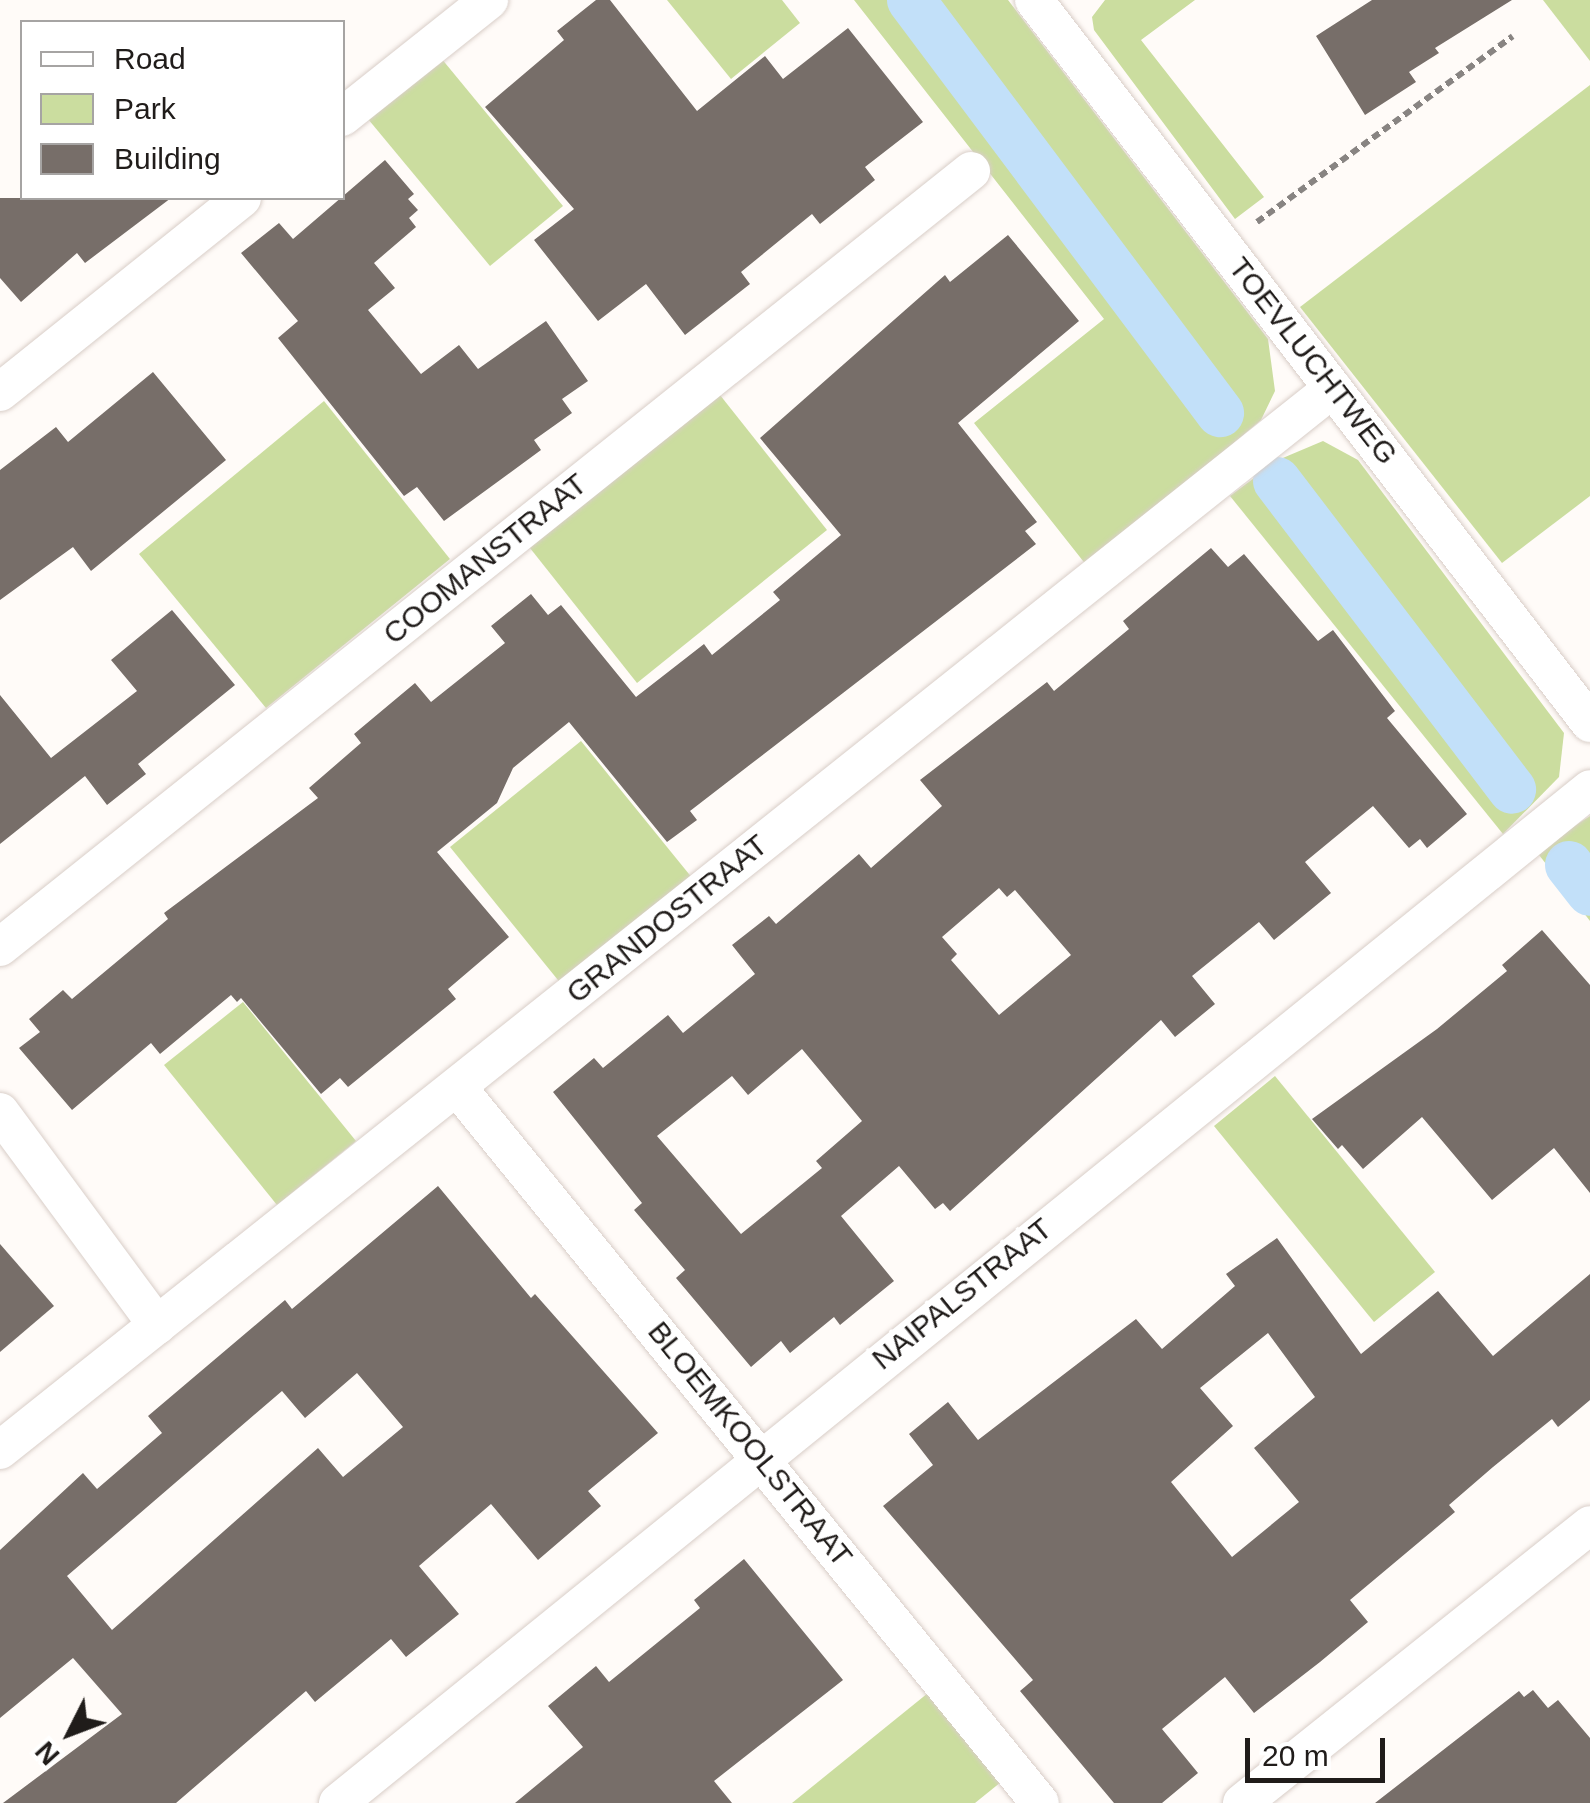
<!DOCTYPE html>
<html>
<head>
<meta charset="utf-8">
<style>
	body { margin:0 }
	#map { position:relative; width:1590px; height:1803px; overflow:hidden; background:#fffbf8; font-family:Helvetica,sans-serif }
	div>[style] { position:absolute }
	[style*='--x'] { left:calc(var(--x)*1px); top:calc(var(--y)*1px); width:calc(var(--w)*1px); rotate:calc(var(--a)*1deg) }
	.green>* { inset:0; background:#cbdd9f }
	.canal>* { height:48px; margin:-24px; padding:0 24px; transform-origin:24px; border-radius:24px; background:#c2e0f9 }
	.building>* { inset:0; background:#776e69 }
	.path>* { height:6px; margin-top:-3px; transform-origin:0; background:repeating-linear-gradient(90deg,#888482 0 8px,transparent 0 13px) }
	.roads { filter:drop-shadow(0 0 2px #d9cec8) drop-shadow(0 0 2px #d9cec8) }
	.minor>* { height:38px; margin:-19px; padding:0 19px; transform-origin:19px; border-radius:19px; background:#fff }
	span { translate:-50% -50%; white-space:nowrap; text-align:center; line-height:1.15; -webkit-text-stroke:8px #fff; paint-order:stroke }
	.street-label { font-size:30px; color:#201c1a }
	.legend { position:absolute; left:20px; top:20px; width:325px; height:180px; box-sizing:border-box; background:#fff; border:2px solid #a6a4a3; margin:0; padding:12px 18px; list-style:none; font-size:30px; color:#201c1a }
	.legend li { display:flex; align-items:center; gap:20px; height:50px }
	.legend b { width:50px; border:2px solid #a6a4a3 }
	.north { position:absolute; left:20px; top:1683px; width:100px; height:100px; -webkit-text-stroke:8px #fff; paint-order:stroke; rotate:228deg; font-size:28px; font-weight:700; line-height:40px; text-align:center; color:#201c1a }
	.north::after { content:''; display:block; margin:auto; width:35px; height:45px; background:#201c1a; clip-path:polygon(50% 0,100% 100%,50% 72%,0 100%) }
	.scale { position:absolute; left:1245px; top:1738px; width:140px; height:45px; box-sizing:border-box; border:5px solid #201c1a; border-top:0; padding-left:12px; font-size:30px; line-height:35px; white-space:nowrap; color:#201c1a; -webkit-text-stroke:8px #fff; paint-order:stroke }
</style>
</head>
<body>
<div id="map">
	<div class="green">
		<i style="clip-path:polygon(667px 0,782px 0,800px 23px,731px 79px)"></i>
		<i style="clip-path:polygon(854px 0,1008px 0,1268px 339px,1275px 391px,1261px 420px,1087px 566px,974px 423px,1104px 319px)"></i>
		<i style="clip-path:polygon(1105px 0,1195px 0,1141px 40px,1264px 197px,1235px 219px,1094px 30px,1092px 17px)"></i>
		<i style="clip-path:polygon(1543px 0,1590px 0,1590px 61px)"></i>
		<i style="clip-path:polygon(441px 58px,563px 206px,490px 266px,368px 119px)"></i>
		<i style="clip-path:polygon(1590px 85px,1590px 496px,1502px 563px,1300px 307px)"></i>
		<i style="clip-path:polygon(716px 390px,827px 530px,637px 683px,526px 543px)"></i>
		<i style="clip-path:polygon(324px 401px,450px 559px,266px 708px,139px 554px)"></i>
		<i style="clip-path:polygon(1323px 441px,1358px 460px,1564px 733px,1559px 777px,1503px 834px,1230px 496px,1278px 460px)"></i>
		<i style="clip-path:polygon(581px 741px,693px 879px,562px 985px,450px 847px)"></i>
		<i style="clip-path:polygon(1590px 816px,1590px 921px,1536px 851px)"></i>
		<i style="clip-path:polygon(243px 1002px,356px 1141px,277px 1205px,164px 1065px)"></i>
		<i style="clip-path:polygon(1275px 1076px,1435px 1272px,1374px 1322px,1214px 1126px)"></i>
		<i style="clip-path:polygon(928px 1693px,1001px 1782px,975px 1803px,792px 1803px)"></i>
	</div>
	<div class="canal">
		<i style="--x:911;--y:0;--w:516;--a:53.2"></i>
		<i style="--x:1277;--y:481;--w:388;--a:52.7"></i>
		<i style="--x:1569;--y:865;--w:34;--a:52"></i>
	</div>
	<div class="building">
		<i style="clip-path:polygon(596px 0,610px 0,697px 111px,765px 56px,783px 79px,848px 28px,923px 122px,865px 167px,875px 180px,820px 224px,812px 214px,741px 272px,750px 284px,685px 335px,646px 284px,598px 321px,534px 240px,574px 209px,485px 107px,564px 40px,557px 31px)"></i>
		<i style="clip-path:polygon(1372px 0,1512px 0,1435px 48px,1439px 53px,1409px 72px,1416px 82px,1365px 115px,1316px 36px)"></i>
		<i style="clip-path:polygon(385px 160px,414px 194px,408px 199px,418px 210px,409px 218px,416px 227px,374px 263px,395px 288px,368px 310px,421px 374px,459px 345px,478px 369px,546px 321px,588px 381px,562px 399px,572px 413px,534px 440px,541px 450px,444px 521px,417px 487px,404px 496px,278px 338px,298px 321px,241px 253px,279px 223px,293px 239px)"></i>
		<i style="clip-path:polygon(0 198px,171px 198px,85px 263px,77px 253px,21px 302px,0 278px)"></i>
		<i style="clip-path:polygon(1008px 235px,1079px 321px,958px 423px,1037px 522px,1025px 531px,1036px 544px,690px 811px,697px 820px,667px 842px,569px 722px,513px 768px,497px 803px,437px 852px,509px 937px,448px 989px,456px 999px,348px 1087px,340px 1078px,321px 1094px,241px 998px,237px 1002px,231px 995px,160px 1054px,151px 1043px,72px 1110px,19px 1048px,40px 1032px,29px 1019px,63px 990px,72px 999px,168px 919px,164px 913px,318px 798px,309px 788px,361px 743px,354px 734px,415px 683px,431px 702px,505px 643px,491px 626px,531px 594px,548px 615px,561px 605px,636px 697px,704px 644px,712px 655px,780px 600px,773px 592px,841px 535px,760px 438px,945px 275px,950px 282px)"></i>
		<i style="clip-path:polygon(153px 372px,226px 460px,91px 571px,73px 547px,0 600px,0 470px,56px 427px,68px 442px)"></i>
		<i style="clip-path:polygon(evenodd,1211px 548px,1228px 567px,1244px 554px,1318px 641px,1333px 630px,1395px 711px,1387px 718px,1467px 814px,1427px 848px,1420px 839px,1409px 848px,1373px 806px,1305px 862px,1331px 893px,1274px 940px,1259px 922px,1192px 976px,1215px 1004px,1175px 1037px,1161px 1020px,950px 1211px,943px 1203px,935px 1209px,899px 1166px,841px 1216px,894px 1281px,840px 1325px,834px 1317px,790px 1353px,781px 1341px,751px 1367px,676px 1278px,685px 1270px,634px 1210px,642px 1203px,553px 1092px,594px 1058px,603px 1068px,668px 1015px,683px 1033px,755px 974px,732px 945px,769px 916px,776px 924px,859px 854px,871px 868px,942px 806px,920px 780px,1047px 682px,1054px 691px,1129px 629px,1123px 621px,1211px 548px,999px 888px,1007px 897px,1015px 890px,1071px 955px,999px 1015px,951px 960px,957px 954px,942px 937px,999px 888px,1211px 548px,802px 1049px,862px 1121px,816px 1161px,822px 1168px,741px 1234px,657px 1136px,732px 1076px,748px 1095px,802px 1049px)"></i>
		<i style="clip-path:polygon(172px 610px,235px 685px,138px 764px,146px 774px,107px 805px,85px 776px,0 844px,0 695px,51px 758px,137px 691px,111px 660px)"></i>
		<i style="clip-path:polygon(1542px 930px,1590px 985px,1590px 1193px,1554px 1148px,1492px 1200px,1422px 1117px,1363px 1169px,1342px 1145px,1338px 1149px,1312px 1119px,1437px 1029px,1507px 971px,1502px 965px)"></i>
		<i style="clip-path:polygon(evenodd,438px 1186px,531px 1298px,535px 1294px,658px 1433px,588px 1491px,601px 1506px,538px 1560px,491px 1504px,419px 1566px,459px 1614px,406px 1657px,391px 1639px,315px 1702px,306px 1691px,176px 1803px,3px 1803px,122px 1714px,73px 1658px,0 1718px,0 1550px,83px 1473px,97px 1489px,162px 1433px,148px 1416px,285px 1300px,292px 1309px,438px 1186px,357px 1373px,403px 1427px,343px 1477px,318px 1448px,112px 1630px,67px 1576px,282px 1391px,305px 1418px,357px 1373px)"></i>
		<i style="clip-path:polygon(evenodd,1277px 1238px,1361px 1354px,1438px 1291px,1493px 1356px,1590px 1274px,1590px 1400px,1558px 1427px,1552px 1419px,1493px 1467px,1449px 1505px,1455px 1512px,1350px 1600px,1368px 1622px,1320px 1662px,1254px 1713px,1225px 1677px,1162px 1729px,1198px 1773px,1162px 1803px,1114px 1803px,1020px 1691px,1033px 1680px,883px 1506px,933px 1465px,909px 1434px,948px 1402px,978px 1440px,1136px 1319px,1162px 1349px,1235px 1286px,1226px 1274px,1277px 1238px,1268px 1333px,1315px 1397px,1254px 1448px,1299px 1502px,1232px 1557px,1171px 1482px,1233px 1426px,1200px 1388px,1268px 1333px)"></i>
		<i style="clip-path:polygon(0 1244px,54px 1306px,0 1352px)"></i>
		<i style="clip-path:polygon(744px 1559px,843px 1680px,714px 1781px,732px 1803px,515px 1803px,583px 1747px,548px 1706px,596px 1666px,609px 1682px,700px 1608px,694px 1600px)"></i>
		<i style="clip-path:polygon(1533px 1690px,1548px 1708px,1558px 1700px,1590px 1738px,1590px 1803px,1375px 1803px,1519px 1691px,1524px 1697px)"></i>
	</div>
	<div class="path">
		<i style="--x:1257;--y:222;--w:316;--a:-36"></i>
	</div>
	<div class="roads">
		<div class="minor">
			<i style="--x:1034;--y:0;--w:912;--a:52.44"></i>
			<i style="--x:342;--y:117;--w:188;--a:-38.5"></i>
			<i style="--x:0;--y:392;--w:310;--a:-38.7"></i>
			<i style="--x:0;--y:947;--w:1243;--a:-38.63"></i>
			<i style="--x:457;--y:1087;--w:923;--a:50.85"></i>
			<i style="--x:0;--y:1112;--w:265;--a:53.6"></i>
			<i style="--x:0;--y:1450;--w:1704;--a:-38.54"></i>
			<i style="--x:338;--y:1803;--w:1611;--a:-39"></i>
			<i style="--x:1242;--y:1803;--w:445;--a:-38.6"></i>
		</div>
	</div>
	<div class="street-label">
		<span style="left:1313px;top:361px;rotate:52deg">TOEVLUCHTWEG</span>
		<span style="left:485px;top:559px;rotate:-39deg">COOMANSTRAAT</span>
		<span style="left:667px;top:919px;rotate:-39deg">GRANDOSTRAAT</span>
		<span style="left:962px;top:1294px;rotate:-39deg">NAIPALSTRAAT</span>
		<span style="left:750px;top:1444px;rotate:51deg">BLOEMKOOLSTRAAT</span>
	</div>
	<ul class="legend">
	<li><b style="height:12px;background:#fff"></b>Road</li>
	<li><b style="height:28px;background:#cbdd9f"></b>Park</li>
	<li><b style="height:28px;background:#776e69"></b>Building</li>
	</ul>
	<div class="north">N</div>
	<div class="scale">20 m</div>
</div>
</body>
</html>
